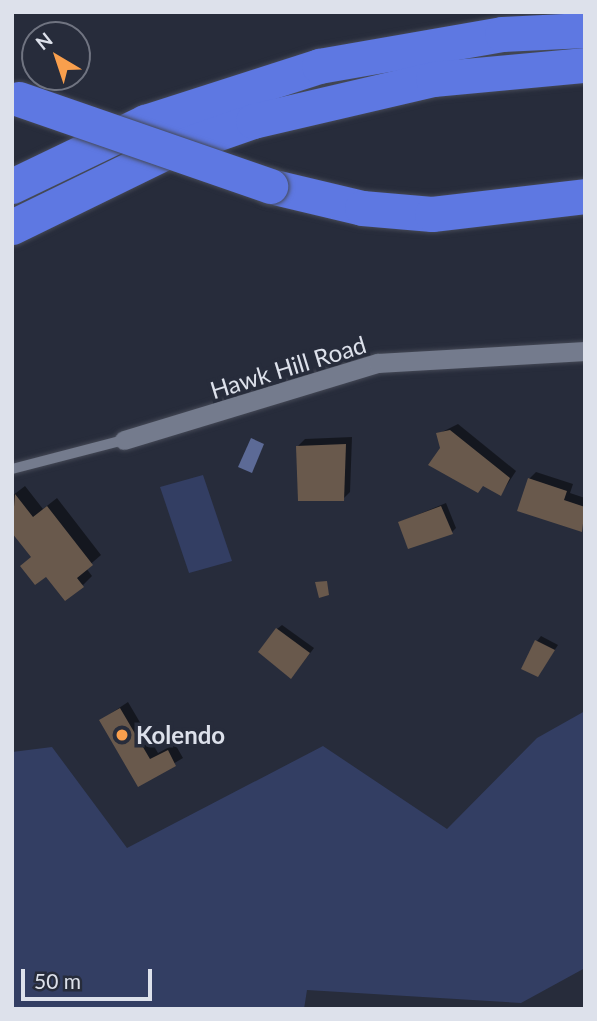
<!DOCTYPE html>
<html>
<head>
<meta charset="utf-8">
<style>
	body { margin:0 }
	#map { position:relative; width:597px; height:1021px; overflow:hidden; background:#272c3b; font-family:Lato,sans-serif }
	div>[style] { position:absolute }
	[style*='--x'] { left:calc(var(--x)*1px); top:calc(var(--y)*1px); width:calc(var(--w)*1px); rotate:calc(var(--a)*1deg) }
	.green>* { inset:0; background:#333e63 }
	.water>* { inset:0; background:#5c6a96 }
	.shadow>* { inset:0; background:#0007 }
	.building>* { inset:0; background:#69594c }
	.roads { filter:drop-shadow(0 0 2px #454956) drop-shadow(0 0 2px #454956) }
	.lane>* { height:10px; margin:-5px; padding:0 5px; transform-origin:5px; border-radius:5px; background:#747b8d }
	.street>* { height:19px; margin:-9.5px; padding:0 9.5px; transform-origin:9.5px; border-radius:9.5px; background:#747b8d }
	.highway>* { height:35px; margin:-17.5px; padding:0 17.5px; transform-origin:17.5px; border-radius:17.5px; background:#5e78e2 }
	.bridges { filter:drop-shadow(0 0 2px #454956) drop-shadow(0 0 2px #454956) }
	.highway-bridge>* { height:35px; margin:-17.5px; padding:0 17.5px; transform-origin:17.5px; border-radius:17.5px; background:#5e78e2 }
	.dots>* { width:19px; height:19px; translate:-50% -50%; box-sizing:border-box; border:4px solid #272c3b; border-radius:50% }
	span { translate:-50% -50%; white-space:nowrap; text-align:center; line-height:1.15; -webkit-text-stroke:7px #272c3b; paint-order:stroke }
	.street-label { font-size:24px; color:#dde1eb }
	.poi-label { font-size:24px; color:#dde1eb; font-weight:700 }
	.left { translate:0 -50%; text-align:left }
	.frame { position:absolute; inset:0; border:14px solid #dde1eb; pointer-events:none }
	.north { position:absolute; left:21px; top:21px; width:70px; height:70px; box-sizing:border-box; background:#272c3b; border:2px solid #707481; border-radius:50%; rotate:321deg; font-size:19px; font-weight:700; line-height:28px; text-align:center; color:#dde1eb }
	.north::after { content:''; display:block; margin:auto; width:24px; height:32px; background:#f99f4d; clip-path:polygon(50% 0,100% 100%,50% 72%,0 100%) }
	.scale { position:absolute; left:21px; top:969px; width:131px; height:32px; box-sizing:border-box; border:4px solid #dde1eb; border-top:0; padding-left:9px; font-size:21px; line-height:24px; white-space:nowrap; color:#dde1eb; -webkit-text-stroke:5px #272c3b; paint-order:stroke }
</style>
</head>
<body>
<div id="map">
	<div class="green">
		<i style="clip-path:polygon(203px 475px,232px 561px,189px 573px,160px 487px)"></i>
		<i style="clip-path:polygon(585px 711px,585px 968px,521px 1003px,307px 990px,304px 1009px,12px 1009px,12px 752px,52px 747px,127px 848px,323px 746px,447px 829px,537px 738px)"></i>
	</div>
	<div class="water">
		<i style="clip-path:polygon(251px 438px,264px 444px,252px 473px,238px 467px)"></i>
	</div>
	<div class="shadow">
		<i style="clip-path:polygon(458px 424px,516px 471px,501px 494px,442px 448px,438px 434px)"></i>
		<i style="clip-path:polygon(352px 437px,350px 492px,343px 499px,298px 446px,305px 439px)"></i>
		<i style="clip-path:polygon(536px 472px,573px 484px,570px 493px,585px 498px,581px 530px,529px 479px)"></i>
		<i style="clip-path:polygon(25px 486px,43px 509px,57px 498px,101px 555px,86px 568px,92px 576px,83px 585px,33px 556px,12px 530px,12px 496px)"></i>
		<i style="clip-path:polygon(446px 503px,456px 528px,452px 532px,400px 522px)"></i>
		<i style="clip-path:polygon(282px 625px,314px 648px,295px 673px,277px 629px)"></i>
		<i style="clip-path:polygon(541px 636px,558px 645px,538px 675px,537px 641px)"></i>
		<i style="clip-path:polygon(128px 702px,158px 753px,175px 744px,183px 758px,139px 784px,101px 720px)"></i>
	</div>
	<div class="building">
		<i style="clip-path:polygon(450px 430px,510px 478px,501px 496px,483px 486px,478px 493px,428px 465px,440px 448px,436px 433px)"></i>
		<i style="clip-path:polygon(346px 444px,344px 501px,298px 501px,296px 446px)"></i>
		<i style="clip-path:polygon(528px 478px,567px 491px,564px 500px,585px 507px,582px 532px,517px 511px)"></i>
		<i style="clip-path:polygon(15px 494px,33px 517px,47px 506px,93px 565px,77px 578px,84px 587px,65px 601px,46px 577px,35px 585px,20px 566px,31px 557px,12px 533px)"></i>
		<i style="clip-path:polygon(441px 506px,453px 534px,408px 549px,398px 522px)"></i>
		<i style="clip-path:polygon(327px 581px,329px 595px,319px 598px,315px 582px)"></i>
		<i style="clip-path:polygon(276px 628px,310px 653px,291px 679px,258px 652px)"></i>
		<i style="clip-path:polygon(535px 640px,555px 650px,538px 677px,521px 669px)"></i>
		<i style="clip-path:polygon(120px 708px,150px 759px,168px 750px,176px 766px,138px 787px,99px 720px)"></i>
	</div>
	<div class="roads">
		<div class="lane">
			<i style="--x:12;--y:469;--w:116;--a:-14.5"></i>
		</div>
		<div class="street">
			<i style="--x:124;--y:440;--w:265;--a:-16.9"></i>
			<i style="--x:378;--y:363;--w:207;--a:-3.3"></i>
		</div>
		<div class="highway">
			<i style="--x:12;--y:186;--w:148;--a:-25.7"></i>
			<i style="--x:145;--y:122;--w:183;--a:-17.8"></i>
			<i style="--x:319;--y:66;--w:186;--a:-9.9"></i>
			<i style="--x:502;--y:34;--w:83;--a:-2.8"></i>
			<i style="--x:270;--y:186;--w:95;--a:13.4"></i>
			<i style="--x:362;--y:208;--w:70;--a:4.9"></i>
			<i style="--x:432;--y:214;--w:154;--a:-6.7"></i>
			<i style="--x:12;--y:227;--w:176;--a:-26"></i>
			<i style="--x:170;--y:150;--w:88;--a:-19.3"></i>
			<i style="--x:253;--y:121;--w:185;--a:-13.1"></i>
			<i style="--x:433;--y:79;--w:153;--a:-5.3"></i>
		</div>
	</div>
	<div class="bridges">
		<div class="highway-bridge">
			<i style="--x:19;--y:99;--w:266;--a:19.1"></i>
		</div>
	</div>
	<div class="dots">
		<i style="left:122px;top:735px;background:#f99f4d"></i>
	</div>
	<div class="street-label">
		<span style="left:288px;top:367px;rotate:-17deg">Hawk Hill Road</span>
	</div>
	<div class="poi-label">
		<span class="left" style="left:136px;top:735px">Kolendo</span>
	</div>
	<div class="frame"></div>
	<div class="north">N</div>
	<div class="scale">50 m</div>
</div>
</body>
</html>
